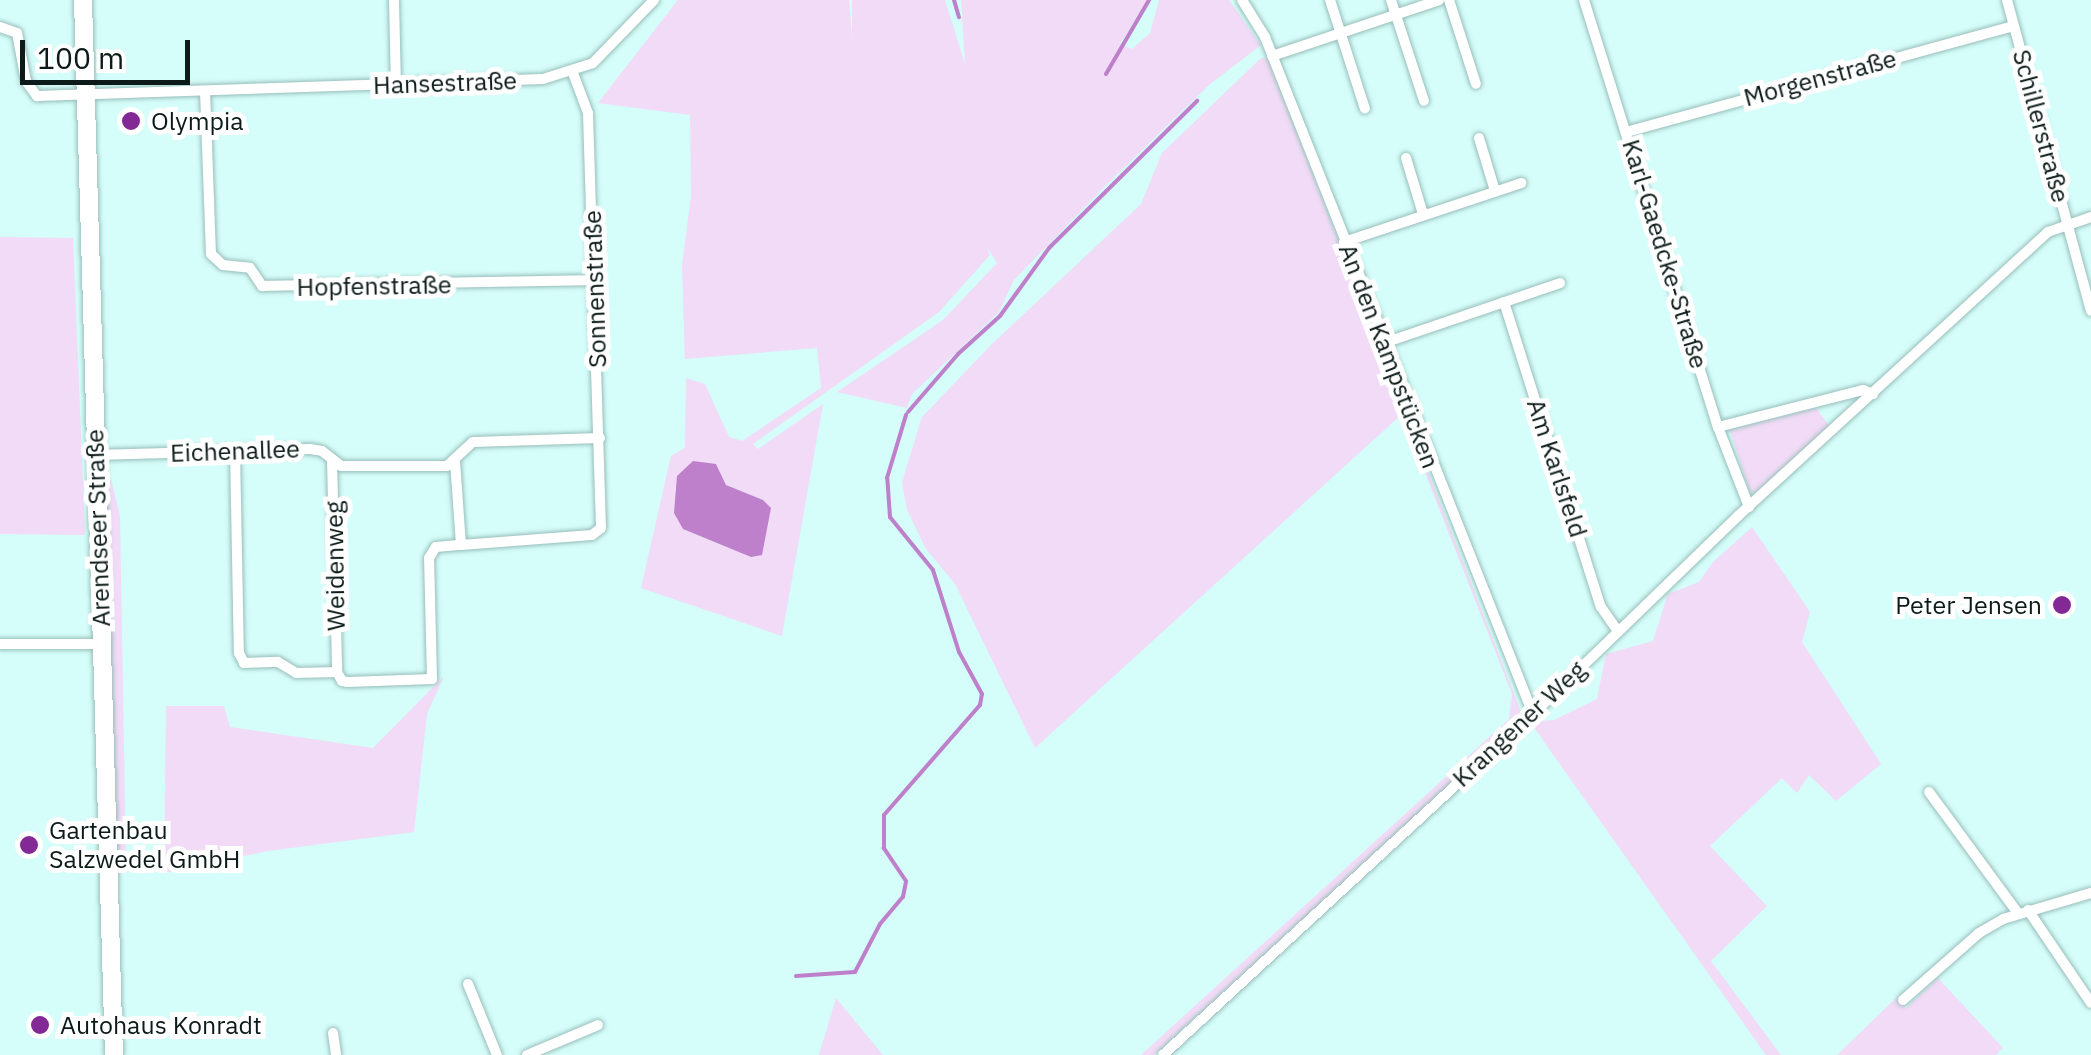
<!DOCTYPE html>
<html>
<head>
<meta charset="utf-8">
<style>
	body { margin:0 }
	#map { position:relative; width:2091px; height:1055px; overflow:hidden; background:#d5fdf9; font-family:"IBM Plex Sans",sans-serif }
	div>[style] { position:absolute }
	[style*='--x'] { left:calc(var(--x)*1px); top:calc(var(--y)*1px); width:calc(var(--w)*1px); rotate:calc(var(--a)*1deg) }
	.green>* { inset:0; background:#f1dbf6 }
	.water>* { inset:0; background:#be7fcb }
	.stream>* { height:4px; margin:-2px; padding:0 2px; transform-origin:2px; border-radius:2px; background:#be7fcb }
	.roads { filter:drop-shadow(0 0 2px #98beba) drop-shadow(0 0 2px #98beba) }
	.street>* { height:10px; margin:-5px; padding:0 5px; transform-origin:5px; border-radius:5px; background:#fff }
	.primary>* { height:18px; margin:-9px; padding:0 9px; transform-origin:9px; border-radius:9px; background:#fff }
	.dots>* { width:28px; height:28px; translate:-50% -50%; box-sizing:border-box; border:5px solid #fff; border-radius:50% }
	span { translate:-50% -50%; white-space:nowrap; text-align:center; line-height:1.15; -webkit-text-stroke:10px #fff; paint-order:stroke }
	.street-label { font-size:25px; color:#0c1b19 }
	.poi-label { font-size:25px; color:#0c1b19 }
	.left { translate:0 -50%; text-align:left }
	.right { translate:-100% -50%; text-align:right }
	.scale { position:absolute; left:20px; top:40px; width:170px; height:45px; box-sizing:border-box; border:5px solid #0c1b19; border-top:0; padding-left:12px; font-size:30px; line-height:35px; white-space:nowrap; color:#0c1b19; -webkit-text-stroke:8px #fff; paint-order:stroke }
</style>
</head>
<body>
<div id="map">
	<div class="green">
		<i style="clip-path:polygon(evenodd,678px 0,849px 0,852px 38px,852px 0,945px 0,965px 64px,961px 0,1147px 0,1120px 44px,1132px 49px,1150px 33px,1159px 0,1229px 0,1261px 45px,1209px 85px,1107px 184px,1014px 280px,999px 312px,912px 394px,907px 408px,837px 392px,943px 320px,997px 263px,986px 245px,990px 255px,939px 312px,753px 444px,758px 449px,823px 404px,782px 636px,641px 588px,671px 456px,685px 448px,686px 378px,705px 384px,729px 437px,742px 441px,821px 388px,817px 348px,685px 359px,682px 265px,691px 196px,690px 115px,598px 103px,678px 0,716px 464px,726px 485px,763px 500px,751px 557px,683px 529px,716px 464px)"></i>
		<i style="clip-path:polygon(1261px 58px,1268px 58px,1521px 712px,1518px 722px,1154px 1055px,1141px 1055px,1509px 719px,1512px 694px,1402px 414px,1035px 748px,955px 584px,926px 549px,907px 510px,902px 482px,922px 417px,992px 344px,1141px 204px,1162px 153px)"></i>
		<i style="clip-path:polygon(0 237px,73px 238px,85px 535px,0 534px)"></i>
		<i style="clip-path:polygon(1816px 408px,1830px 427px,1758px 493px,1749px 491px,1730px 430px)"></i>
		<i style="clip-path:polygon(111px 479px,120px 516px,126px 865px,115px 882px,102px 497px)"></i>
		<i style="clip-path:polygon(1752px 527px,1810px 612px,1802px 642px,1881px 764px,1836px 801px,1809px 775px,1797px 793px,1782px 778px,1710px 846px,1767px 906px,1711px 961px,1781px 1055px,1766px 1055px,1530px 722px,1554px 720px,1597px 699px,1606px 654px,1653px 641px,1668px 594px,1699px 582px,1713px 562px)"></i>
		<i style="clip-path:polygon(444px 676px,427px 714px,414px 832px,268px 851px,164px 873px,166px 706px,224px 706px,230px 727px,373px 748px)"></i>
		<i style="clip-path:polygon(1938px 978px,2003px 1048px,1996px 1055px,1837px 1055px,1897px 997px,1906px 1008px)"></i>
		<i style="clip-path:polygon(836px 998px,883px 1055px,819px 1055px)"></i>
	</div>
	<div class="water">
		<i style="clip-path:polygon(693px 461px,716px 464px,726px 485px,763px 500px,771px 508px,762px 555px,751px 557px,683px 529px,674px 513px,677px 476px)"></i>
	</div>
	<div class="stream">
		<i style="--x:954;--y:0;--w:18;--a:74"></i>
		<i style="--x:1106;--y:74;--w:86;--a:-59.8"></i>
		<i style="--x:908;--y:412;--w:77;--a:-49.2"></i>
		<i style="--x:958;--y:354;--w:57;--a:-42.1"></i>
		<i style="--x:1000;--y:316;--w:84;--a:-54.2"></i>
		<i style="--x:1049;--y:248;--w:209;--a:-44.8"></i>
		<i style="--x:796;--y:976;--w:59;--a:-3.9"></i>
		<i style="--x:855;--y:972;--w:54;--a:-62.5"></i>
		<i style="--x:880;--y:924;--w:35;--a:-50"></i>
		<i style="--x:903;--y:897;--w:16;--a:-79"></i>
		<i style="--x:906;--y:881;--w:40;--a:-124"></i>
		<i style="--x:884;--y:848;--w:33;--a:-90"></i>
		<i style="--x:884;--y:815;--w:146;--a:-48.9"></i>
		<i style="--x:980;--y:705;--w:11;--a:-80"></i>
		<i style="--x:982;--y:694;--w:48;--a:-118.7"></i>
		<i style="--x:959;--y:652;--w:86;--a:-107.6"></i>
		<i style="--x:933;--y:570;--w:68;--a:-129.1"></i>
		<i style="--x:890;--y:517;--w:39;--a:-94"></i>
		<i style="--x:887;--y:478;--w:66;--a:-73.2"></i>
	</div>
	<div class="roads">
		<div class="street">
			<i style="--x:394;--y:0;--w:85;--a:88.7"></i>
			<i style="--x:1242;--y:0;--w:44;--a:58.1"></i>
			<i style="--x:1265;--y:37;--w:728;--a:68.4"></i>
			<i style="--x:1330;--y:0;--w:114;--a:72.2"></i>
			<i style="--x:1391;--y:0;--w:106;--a:71.9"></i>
			<i style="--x:1449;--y:0;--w:88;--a:72.2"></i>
			<i style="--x:1584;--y:0;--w:448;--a:72.6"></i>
			<i style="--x:1718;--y:427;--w:86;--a:68.8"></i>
			<i style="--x:2007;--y:0;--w:322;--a:74.9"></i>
			<i style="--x:0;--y:27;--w:18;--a:19"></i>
			<i style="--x:17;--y:33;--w:49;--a:79.4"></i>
			<i style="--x:26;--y:81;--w:19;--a:54"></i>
			<i style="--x:37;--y:96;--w:506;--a:-1.92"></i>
			<i style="--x:543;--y:79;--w:52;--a:-17.7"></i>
			<i style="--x:593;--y:63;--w:88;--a:-45.9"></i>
			<i style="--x:1272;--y:56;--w:176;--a:-18.5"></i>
			<i style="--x:205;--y:91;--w:163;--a:87.9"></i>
			<i style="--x:211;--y:254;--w:16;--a:43"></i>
			<i style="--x:223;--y:265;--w:27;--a:6"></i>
			<i style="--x:250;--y:268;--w:22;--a:56"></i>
			<i style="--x:262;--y:286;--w:333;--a:-1"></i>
			<i style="--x:1626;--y:132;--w:401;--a:-15.3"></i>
			<i style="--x:1479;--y:138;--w:55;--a:73.2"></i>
			<i style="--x:1406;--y:158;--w:59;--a:73.1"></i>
			<i style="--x:1344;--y:242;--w:187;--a:-18.4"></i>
			<i style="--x:1504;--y:302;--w:320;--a:72.4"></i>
			<i style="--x:1601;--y:607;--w:28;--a:55"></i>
			<i style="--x:1384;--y:343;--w:186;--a:-18.8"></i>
			<i style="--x:1718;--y:427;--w:150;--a:-14.3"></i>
			<i style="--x:1863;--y:390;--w:11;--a:22"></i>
			<i style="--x:235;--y:451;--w:202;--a:88.9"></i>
			<i style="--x:239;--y:653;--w:11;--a:63"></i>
			<i style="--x:244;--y:663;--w:34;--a:-2"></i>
			<i style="--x:278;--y:662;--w:21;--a:31"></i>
			<i style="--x:296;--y:673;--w:41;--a:-1.4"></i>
			<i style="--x:337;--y:672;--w:10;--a:61"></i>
			<i style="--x:342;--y:681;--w:6;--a:9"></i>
			<i style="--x:348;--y:682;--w:84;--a:-2"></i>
			<i style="--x:432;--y:679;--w:121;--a:-91.4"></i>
			<i style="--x:429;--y:558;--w:13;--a:-58"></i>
			<i style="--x:436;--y:547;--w:25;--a:-5"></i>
			<i style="--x:461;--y:545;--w:84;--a:-94.1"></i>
			<i style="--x:95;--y:455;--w:215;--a:-1.6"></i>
			<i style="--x:310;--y:449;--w:12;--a:9"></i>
			<i style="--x:322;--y:451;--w:24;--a:38"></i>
			<i style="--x:341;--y:466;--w:106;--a:0"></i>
			<i style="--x:447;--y:466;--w:35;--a:-43"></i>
			<i style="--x:473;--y:442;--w:127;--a:-1.8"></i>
			<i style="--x:332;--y:460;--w:212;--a:88.6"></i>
			<i style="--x:461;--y:545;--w:131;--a:-4.4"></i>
			<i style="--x:592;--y:535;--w:11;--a:-38"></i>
			<i style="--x:601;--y:528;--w:415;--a:-91.8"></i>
			<i style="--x:588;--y:113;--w:43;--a:-110.6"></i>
			<i style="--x:0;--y:644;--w:101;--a:0"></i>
			<i style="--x:1929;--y:792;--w:150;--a:53.7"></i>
			<i style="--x:2028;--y:910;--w:112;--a:55.9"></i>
			<i style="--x:468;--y:984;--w:77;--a:67.8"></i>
			<i style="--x:1903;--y:1000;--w:101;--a:-41.4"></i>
			<i style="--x:1979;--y:933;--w:28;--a:-30"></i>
			<i style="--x:2003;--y:919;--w:92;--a:-16.5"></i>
			<i style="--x:333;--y:1033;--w:22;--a:82"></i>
			<i style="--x:527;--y:1055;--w:77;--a:-22.9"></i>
			<i style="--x:1163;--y:1055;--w:503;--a:-42.66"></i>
			<i style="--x:1533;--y:714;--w:285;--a:-44"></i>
			<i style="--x:1738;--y:516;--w:420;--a:-42.5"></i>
			<i style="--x:2048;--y:232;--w:46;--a:-19.2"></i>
		</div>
		<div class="primary">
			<i style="--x:83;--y:0;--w:1055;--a:88.32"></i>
		</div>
	</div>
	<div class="dots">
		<i style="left:131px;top:121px;background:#832995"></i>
		<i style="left:2062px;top:605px;background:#832995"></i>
		<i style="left:29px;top:845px;background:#832995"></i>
		<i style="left:40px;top:1025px;background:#832995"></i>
	</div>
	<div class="street-label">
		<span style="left:1820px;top:78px;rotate:-15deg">Morgenstraße</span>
		<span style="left:445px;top:83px;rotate:-2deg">Hansestraße</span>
		<span style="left:2041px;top:126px;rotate:75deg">Schillerstraße</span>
		<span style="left:1665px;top:254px;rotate:73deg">Karl-Gaedcke-Straße</span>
		<span style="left:374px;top:286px;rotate:-1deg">Hopfenstraße</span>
		<span style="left:595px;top:289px;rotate:-92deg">Sonnenstraße</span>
		<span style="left:1389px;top:356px;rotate:69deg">An den Kampstücken</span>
		<span style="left:235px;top:451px;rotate:-2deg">Eichenallee</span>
		<span style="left:1557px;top:468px;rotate:72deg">Am Karlsfeld</span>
		<span style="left:98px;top:528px;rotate:-92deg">Arendseer Straße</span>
		<span style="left:335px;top:566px;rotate:-91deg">Weidenweg</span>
		<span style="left:1519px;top:724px;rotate:-43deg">Krangener Weg</span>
	</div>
	<div class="poi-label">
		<span class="left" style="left:151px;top:121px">Olympia</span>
		<span class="right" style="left:2042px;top:605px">Peter Jensen</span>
		<span class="left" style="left:49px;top:845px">Gartenbau<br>Salzwedel GmbH</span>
		<span class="left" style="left:60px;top:1025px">Autohaus Konradt</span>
	</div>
	<div class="scale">100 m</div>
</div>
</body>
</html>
